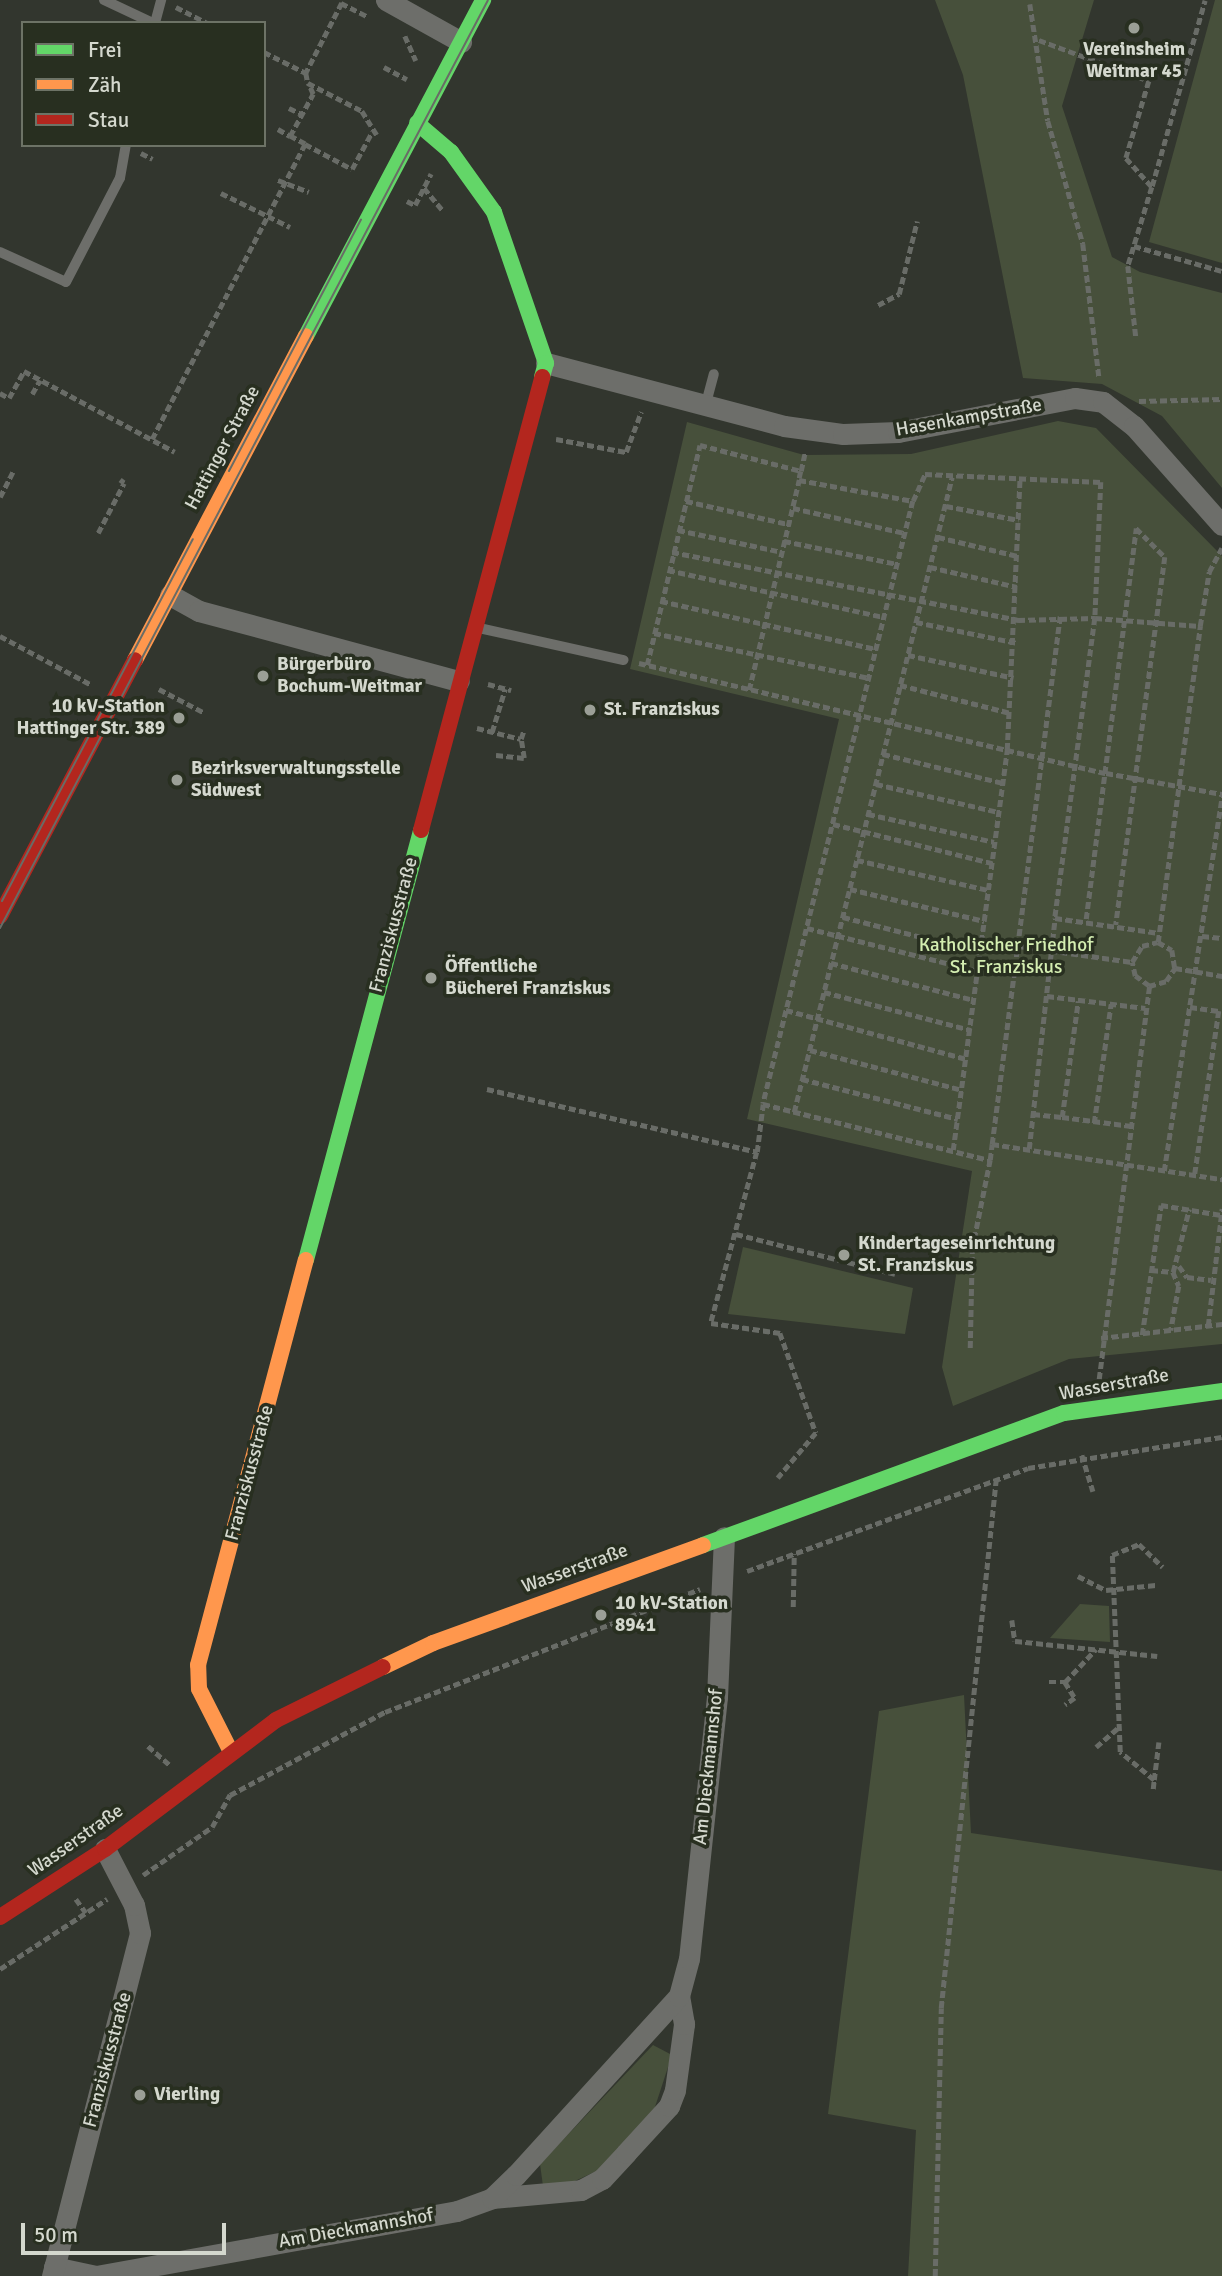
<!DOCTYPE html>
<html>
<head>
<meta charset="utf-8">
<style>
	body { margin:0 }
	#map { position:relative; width:1222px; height:2276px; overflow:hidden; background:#32362e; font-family:Signika,sans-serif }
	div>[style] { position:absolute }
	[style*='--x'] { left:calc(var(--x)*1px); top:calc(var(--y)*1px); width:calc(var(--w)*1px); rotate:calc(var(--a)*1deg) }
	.green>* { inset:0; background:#47503b }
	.path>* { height:4.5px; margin-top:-2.25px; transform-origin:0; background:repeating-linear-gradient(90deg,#696c67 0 7px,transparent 0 10.5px) }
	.lane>* { height:10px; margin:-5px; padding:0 5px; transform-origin:5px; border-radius:5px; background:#6d6e6a }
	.street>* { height:21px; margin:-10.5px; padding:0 10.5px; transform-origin:10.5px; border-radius:10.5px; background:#6d6e6a }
	.fast>* { height:16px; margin:-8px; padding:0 8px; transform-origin:8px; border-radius:8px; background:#63d668 }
	.slow>* { height:16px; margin:-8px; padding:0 8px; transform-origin:8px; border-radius:8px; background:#ff974d }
	.jam>* { height:16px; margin:-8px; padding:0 8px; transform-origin:8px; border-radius:8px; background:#b3261e }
	.tram>* { height:2px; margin:-1px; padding:0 1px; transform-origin:1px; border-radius:1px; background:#696c66 }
	.dots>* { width:19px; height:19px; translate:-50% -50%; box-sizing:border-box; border:4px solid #282f20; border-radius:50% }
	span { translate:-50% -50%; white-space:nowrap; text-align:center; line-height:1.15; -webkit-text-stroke:7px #282f20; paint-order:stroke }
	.poi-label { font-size:19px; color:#d4d8ce; font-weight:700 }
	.left { translate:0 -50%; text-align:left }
	.right { translate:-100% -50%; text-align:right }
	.street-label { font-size:19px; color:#d4d8ce }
	.park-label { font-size:19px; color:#d4eeb1 }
	.legend { position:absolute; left:21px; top:21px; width:245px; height:126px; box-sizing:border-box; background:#282f20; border:2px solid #6d7366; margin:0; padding:9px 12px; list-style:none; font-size:21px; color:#d4d8ce }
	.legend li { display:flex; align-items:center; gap:14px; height:35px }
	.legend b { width:35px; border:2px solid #6d7366 }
	.scale { position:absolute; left:21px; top:2223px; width:205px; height:32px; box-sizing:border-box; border:4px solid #d4d8ce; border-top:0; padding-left:9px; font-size:21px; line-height:24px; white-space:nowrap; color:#d4d8ce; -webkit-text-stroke:5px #282f20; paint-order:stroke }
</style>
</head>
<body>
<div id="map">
	<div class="green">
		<i style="clip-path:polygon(935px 0,1094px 0,1062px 106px,1112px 257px,1140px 272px,1222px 293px,1222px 488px,1162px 416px,1102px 384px,1023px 378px,963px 75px)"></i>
		<i style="clip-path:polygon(1215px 0,1222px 0,1222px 263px,1149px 242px)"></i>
		<i style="clip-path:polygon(1058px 421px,1096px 428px,1222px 556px,1222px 1344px,1069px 1359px,953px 1406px,942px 1367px,972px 1171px,747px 1119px,839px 719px,630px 669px,687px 422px,804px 455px,911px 454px)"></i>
		<i style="clip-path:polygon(743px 1247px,913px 1288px,905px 1334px,728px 1314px)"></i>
		<i style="clip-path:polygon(1080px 1604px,1109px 1606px,1110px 1642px,1050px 1638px)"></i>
		<i style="clip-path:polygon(964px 1695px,971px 1833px,1222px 1871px,1222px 2276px,908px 2276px,916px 2130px,828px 2114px,879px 1711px)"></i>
		<i style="clip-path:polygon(653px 2045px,672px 2055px,653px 2113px,601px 2169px,564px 2186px,543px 2186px,540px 2164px)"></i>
	</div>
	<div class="path">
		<i style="--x:341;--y:3;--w:29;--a:27"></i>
		<i style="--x:342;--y:3;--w:79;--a:117.2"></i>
		<i style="--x:306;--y:73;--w:10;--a:79"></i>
		<i style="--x:308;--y:83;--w:61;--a:27.4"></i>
		<i style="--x:362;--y:111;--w:28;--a:58"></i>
		<i style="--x:1030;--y:4;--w:118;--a:81.3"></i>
		<i style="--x:1048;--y:121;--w:128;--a:74.1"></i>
		<i style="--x:1083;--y:244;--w:134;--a:83.1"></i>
		<i style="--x:176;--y:7;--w:35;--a:27"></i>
		<i style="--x:405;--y:36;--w:27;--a:66"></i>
		<i style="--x:1039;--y:40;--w:117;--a:20.4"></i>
		<i style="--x:1149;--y:81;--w:80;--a:106.6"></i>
		<i style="--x:1126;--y:158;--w:39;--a:48"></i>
		<i style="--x:1152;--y:187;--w:83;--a:106.9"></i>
		<i style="--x:1128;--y:266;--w:71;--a:83.6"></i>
		<i style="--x:264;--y:52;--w:47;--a:26.6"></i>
		<i style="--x:384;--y:67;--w:26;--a:28"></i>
		<i style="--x:289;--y:108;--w:14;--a:25"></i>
		<i style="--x:278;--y:129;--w:14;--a:30"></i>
		<i style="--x:305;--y:144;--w:53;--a:28"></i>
		<i style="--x:352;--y:169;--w:42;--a:-61.6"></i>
		<i style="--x:141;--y:153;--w:13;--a:27"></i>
		<i style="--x:278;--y:180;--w:33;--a:21"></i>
		<i style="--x:1152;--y:186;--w:193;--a:-74.1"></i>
		<i style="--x:424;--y:188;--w:30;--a:50"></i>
		<i style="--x:221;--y:193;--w:77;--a:26.2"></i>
		<i style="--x:407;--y:201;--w:9;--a:27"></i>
		<i style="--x:415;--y:205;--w:35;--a:-63"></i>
		<i style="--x:1134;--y:246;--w:91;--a:15.9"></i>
		<i style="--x:878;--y:305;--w:24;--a:-28"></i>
		<i style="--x:899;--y:294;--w:75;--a:-76.1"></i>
		<i style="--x:0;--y:393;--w:10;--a:29"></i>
		<i style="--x:9;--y:398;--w:31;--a:-61"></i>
		<i style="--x:24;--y:371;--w:171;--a:28.2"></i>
		<i style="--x:32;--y:394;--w:16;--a:-60"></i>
		<i style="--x:1139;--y:401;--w:83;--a:-1.4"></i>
		<i style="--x:152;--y:439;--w:332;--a:-62.6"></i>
		<i style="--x:305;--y:144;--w:17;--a:-152"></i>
		<i style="--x:290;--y:136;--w:48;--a:-61.3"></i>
		<i style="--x:313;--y:94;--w:12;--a:-114"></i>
		<i style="--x:556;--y:439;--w:71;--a:10.5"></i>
		<i style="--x:626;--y:452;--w:43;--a:-69.4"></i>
		<i style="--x:801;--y:471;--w:9;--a:103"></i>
		<i style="--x:799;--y:480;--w:116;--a:10.4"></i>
		<i style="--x:913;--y:501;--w:30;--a:-66"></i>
		<i style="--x:925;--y:474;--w:176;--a:2.6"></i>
		<i style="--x:1101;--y:482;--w:136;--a:92.5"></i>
		<i style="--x:1095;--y:618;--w:105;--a:4.4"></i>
		<i style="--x:0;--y:497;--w:28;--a:-63"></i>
		<i style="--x:686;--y:501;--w:105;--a:12.7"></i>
		<i style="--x:913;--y:501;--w:621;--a:103.97"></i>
		<i style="--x:763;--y:1104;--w:234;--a:13.9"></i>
		<i style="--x:990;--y:1160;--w:16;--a:-83"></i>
		<i style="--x:992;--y:1144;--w:233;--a:8.7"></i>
		<i style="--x:946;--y:506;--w:74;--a:10.9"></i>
		<i style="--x:793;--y:508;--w:115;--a:12.6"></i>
		<i style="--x:678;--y:530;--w:106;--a:11.9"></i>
		<i style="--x:98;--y:533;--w:56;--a:-62.5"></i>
		<i style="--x:124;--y:483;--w:5;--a:-143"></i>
		<i style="--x:938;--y:537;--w:82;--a:13.4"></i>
		<i style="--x:784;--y:541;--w:115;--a:11.5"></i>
		<i style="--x:672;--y:552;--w:353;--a:11.1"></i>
		<i style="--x:1018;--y:620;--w:77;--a:-1.5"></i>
		<i style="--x:1095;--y:618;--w:303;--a:97.6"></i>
		<i style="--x:930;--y:567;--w:89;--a:12.9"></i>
		<i style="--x:668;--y:570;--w:220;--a:12.3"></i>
		<i style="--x:661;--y:601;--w:219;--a:12.6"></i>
		<i style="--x:916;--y:622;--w:103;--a:11.7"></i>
		<i style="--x:654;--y:633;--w:220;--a:11.8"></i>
		<i style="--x:0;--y:636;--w:102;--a:28.1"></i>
		<i style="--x:908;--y:655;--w:108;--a:12.2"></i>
		<i style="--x:639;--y:663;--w:480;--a:13.3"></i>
		<i style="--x:1106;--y:773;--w:118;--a:10.3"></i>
		<i style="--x:647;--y:665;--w:226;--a:-76.5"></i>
		<i style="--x:700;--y:445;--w:104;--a:14.4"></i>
		<i style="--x:801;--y:471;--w:19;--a:-78"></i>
		<i style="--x:488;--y:684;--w:24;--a:15"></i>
		<i style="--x:900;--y:685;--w:114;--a:14.2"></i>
		<i style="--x:159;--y:689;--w:50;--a:27.6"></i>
		<i style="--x:749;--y:690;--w:216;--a:-76.6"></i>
		<i style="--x:477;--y:728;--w:45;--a:14"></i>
		<i style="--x:521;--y:739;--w:10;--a:-73"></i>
		<i style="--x:492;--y:732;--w:45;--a:-73.2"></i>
		<i style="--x:883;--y:754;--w:123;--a:13.6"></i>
		<i style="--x:496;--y:755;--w:28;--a:6"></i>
		<i style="--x:524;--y:758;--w:19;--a:-99"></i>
		<i style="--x:876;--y:784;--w:125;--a:12.9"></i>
		<i style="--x:868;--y:814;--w:129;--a:12.5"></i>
		<i style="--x:833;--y:824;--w:164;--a:13.8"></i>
		<i style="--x:857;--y:860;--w:134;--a:12.9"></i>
		<i style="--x:850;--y:889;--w:138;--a:13.4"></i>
		<i style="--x:843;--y:917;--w:141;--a:14.3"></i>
		<i style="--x:1086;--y:919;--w:394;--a:-82.7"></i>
		<i style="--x:1136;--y:528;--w:41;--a:45"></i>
		<i style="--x:1165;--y:557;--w:371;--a:97.6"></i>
		<i style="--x:807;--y:928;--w:176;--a:14.1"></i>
		<i style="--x:1202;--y:936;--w:20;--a:6"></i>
		<i style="--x:1158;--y:942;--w:16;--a:30"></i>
		<i style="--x:1172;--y:950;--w:18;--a:81"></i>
		<i style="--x:1175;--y:968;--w:48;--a:9.7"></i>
		<i style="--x:1019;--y:946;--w:114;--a:8.1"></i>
		<i style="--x:831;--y:963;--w:148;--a:14.5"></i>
		<i style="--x:1149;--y:986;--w:18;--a:-16"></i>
		<i style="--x:1166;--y:981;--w:16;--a:-55"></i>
		<i style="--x:824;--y:992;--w:152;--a:14.5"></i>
		<i style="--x:1047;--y:996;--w:99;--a:7"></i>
		<i style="--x:1190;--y:1007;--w:29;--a:8"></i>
		<i style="--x:1219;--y:1011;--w:165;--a:98.4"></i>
		<i style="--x:786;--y:1010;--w:187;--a:15.2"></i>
		<i style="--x:810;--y:1050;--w:157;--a:14.7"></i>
		<i style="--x:802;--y:1079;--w:161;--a:14.4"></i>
		<i style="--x:487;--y:1089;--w:277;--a:13.1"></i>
		<i style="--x:757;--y:1152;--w:177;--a:105.1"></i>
		<i style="--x:711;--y:1323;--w:70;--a:8.2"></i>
		<i style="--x:780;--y:1333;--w:106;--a:70.2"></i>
		<i style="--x:816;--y:1433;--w:59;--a:130.2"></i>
		<i style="--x:794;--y:1112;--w:654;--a:-76.03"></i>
		<i style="--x:1033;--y:1114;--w:29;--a:6"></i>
		<i style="--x:1062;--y:1117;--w:117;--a:-82.1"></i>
		<i style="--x:1062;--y:1117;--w:70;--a:7.4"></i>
		<i style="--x:1094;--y:1123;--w:120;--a:-81.9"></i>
		<i style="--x:992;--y:1144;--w:532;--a:-82.66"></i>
		<i style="--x:1029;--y:1149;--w:232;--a:-83.6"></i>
		<i style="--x:1055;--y:918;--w:105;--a:8.2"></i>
		<i style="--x:953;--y:1150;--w:404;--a:-82.3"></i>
		<i style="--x:1007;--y:750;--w:272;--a:-87.3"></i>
		<i style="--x:757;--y:1152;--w:48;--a:-82.9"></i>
		<i style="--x:1164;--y:1171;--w:380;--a:-81.2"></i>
		<i style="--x:736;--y:1234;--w:164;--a:14.1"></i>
		<i style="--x:1179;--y:1266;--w:14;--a:54"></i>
		<i style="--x:1187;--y:1277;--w:24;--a:7"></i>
		<i style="--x:1151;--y:1270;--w:22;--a:5"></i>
		<i style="--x:1173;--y:1272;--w:15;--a:67"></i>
		<i style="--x:1179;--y:1286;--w:45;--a:100.3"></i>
		<i style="--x:1173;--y:1272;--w:65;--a:-75.7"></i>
		<i style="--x:1208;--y:1326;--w:118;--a:-83.2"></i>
		<i style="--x:1142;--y:1335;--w:131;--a:-81.7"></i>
		<i style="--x:1161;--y:1205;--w:61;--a:9.5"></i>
		<i style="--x:1101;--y:1338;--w:122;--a:-6.6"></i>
		<i style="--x:970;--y:1348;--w:99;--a:-88.8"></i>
		<i style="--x:972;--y:1249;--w:91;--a:-78.6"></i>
		<i style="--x:1099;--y:1379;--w:396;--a:-82.7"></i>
		<i style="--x:1149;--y:986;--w:17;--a:-144"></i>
		<i style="--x:1135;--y:976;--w:14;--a:-102"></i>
		<i style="--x:1132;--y:962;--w:19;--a:-58"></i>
		<i style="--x:1142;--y:946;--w:16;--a:-14"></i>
		<i style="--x:1158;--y:942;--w:319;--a:-82.4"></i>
		<i style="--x:1200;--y:626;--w:55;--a:-80.5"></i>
		<i style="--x:1209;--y:572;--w:27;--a:-62"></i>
		<i style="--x:1082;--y:1455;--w:38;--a:73"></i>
		<i style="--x:747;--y:1571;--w:299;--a:-20.1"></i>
		<i style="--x:1028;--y:1468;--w:196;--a:-9.1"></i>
		<i style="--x:1078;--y:1576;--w:31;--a:27"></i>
		<i style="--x:1106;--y:1590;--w:50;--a:-5.7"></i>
		<i style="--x:793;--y:1607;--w:53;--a:-88.9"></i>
		<i style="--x:1012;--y:1620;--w:21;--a:82"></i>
		<i style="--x:1015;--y:1641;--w:143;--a:6"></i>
		<i style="--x:1049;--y:1682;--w:16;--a:0"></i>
		<i style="--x:1065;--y:1682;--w:45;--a:-46.8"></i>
		<i style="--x:1065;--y:1682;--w:19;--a:58"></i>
		<i style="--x:1075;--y:1698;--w:12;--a:145"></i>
		<i style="--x:148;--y:1746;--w:30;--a:41"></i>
		<i style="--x:1096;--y:1747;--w:30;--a:-41"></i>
		<i style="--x:1154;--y:1780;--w:38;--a:-83"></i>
		<i style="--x:1153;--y:1789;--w:9;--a:-84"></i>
		<i style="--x:1154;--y:1780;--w:44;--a:-140.5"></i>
		<i style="--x:1120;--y:1752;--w:197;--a:-92.3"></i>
		<i style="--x:1112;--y:1555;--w:29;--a:-22"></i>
		<i style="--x:1139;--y:1544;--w:33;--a:44"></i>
		<i style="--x:230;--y:1795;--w:176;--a:-28.2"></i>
		<i style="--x:385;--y:1712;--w:338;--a:-21.3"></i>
		<i style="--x:143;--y:1875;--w:84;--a:-34.8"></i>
		<i style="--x:212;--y:1827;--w:37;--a:-61"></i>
		<i style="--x:76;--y:1899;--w:17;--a:54"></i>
		<i style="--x:0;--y:1969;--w:128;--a:-33.2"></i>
		<i style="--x:935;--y:2276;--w:268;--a:-88.7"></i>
		<i style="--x:941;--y:2008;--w:532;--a:-84.06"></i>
	</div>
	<div class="lane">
		<i style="--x:104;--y:0;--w:54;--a:25.1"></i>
		<i style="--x:155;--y:23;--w:24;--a:-75"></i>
		<i style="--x:0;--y:252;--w:72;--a:24.4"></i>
		<i style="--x:66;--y:282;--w:117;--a:-62.6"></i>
		<i style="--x:120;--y:178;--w:34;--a:-80"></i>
		<i style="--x:705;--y:407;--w:34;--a:-75"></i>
		<i style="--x:479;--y:628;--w:148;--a:12.5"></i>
	</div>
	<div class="street">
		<i style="--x:386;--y:0;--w:86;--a:29.2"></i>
		<i style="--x:546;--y:363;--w:246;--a:14.8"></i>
		<i style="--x:784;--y:426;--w:60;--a:7.7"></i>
		<i style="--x:843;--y:434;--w:55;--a:-2.1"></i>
		<i style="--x:898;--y:432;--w:180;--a:-10.9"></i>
		<i style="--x:1075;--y:398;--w:28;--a:8"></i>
		<i style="--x:1103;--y:402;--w:39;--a:38"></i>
		<i style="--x:1134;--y:426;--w:132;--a:48.4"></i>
		<i style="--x:170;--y:595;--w:33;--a:29"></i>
		<i style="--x:199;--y:611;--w:269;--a:15.1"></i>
		<i style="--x:492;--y:2198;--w:89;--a:-5.1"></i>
		<i style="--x:581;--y:2190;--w:24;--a:-28"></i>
		<i style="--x:602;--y:2179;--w:35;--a:-47"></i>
		<i style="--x:626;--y:2153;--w:64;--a:-47.5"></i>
		<i style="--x:669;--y:2106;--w:17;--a:-69"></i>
		<i style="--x:675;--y:2090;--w:67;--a:-82.2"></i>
		<i style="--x:684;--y:2024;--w:28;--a:-100"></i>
		<i style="--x:54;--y:2267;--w:43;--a:12.1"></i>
		<i style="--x:96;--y:2276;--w:367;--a:-10.2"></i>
		<i style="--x:457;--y:2211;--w:37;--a:-20"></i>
		<i style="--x:492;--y:2198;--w:33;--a:-44"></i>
		<i style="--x:516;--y:2175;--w:242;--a:-47.7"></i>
		<i style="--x:679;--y:1996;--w:38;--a:-75"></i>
		<i style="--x:689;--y:1959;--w:263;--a:-83.9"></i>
		<i style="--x:717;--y:1697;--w:160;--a:-87.5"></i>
		<i style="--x:52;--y:2276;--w:354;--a:-75.6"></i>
		<i style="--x:140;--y:1933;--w:29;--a:-102"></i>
		<i style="--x:134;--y:1905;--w:63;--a:-117.4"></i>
	</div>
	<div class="fast">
		<i style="--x:417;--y:123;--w:45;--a:40.5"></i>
		<i style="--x:451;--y:152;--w:74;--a:54.4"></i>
		<i style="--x:494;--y:212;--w:160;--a:71"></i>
		<i style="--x:546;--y:363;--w:15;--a:106"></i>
		<i style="--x:306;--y:336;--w:380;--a:-62.2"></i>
		<i style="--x:306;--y:1260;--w:445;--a:-75"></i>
		<i style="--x:703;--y:1545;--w:384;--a:-20.1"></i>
		<i style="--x:1064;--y:1413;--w:160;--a:-7.9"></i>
	</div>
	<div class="slow">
		<i style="--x:135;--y:660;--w:366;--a:-62.2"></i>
		<i style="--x:383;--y:1667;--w:55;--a:-25.6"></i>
		<i style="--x:433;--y:1643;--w:287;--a:-19.9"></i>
		<i style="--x:231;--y:1752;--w:71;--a:-116.9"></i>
		<i style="--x:199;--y:1689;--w:24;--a:-92"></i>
		<i style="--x:198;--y:1665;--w:419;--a:-75.1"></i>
	</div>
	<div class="jam">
		<i style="--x:421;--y:830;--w:469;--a:-75"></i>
		<i style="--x:0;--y:916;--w:289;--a:-62.2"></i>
		<i style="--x:0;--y:1917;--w:125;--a:-32.9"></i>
		<i style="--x:105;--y:1849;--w:214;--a:-37"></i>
		<i style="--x:276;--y:1720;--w:119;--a:-26.4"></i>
	</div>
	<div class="tram">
		<i style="--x:229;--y:471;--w:284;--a:-62.3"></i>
		<i style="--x:2;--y:901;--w:409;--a:-62.2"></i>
		<i style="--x:0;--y:928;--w:1048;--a:-62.26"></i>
	</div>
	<div class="dots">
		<i style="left:1134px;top:28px;background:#9b9f96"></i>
		<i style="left:263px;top:676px;background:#9b9f96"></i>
		<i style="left:590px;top:710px;background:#9b9f96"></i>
		<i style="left:179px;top:718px;background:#9b9f96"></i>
		<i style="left:177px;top:780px;background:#9b9f96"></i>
		<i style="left:431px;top:978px;background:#9b9f96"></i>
		<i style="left:844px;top:1255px;background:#9b9f96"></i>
		<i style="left:601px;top:1615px;background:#9b9f96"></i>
		<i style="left:140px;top:2095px;background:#9b9f96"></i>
	</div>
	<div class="poi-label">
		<span style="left:1134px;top:61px">Vereinsheim<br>Weitmar 45</span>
		<span class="left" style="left:277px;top:676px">Bürgerbüro<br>Bochum-Weitmar</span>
		<span class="right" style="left:165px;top:718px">10 kV-Station<br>Hattinger Str. 389</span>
		<span class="left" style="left:604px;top:710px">St. Franziskus</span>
		<span class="left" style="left:191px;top:780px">Bezirksverwaltungsstelle<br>Südwest</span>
		<span class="left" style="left:445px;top:978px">Öffentliche<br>Bücherei Franziskus</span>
		<span class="left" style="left:858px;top:1255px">Kindertageseinrichtung<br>St. Franziskus</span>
		<span class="left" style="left:615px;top:1615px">10 kV-Station<br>8941</span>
		<span class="left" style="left:154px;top:2095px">Vierling</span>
	</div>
	<div class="street-label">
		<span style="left:969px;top:418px;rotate:-10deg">Hasenkampstraße</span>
		<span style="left:223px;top:448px;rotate:-62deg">Hattinger Straße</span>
		<span style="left:394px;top:925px;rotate:-75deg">Franziskusstraße</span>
		<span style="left:1114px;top:1385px;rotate:-10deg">Wasserstraße</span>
		<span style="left:250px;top:1473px;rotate:-75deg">Franziskusstraße</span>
		<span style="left:575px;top:1569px;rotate:-20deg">Wasserstraße</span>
		<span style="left:709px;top:1767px;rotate:-84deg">Am Dieckmannshof</span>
		<span style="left:76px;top:1841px;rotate:-35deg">Wasserstraße</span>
		<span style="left:108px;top:2060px;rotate:-75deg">Franziskusstraße</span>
		<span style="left:356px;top:2229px;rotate:-10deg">Am Dieckmannshof</span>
	</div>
	<div class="park-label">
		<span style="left:1006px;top:957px">Katholischer Friedhof<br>St. Franziskus</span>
	</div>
	<ul class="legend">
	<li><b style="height:9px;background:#63d668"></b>Frei</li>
	<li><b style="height:9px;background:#ff974d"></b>Zäh</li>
	<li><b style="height:9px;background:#b3261e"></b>Stau</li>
	</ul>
	<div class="scale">50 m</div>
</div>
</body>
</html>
